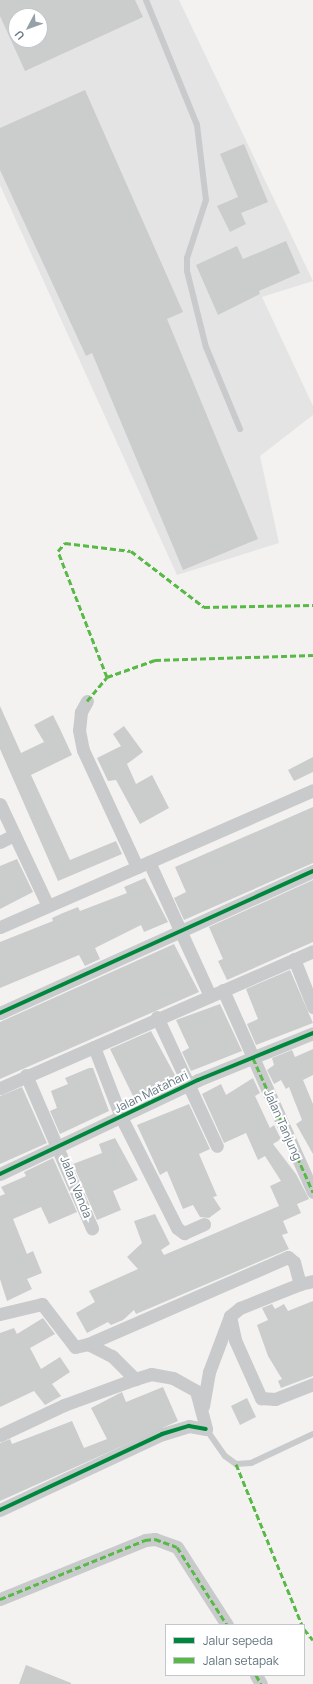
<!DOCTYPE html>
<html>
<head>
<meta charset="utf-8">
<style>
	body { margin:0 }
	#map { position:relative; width:313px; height:1684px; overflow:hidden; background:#f3f2f1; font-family:Manrope,sans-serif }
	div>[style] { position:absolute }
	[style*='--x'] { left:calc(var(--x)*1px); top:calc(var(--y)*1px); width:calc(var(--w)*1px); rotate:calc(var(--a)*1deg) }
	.built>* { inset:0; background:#e3e4e3 }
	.building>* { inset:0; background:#cbcccc }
	.service>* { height:6px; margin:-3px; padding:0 3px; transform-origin:3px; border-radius:3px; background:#c8cacb }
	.minor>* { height:13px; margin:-6.5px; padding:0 6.5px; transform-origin:6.5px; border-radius:6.5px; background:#c8cacb }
	.quiet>* { height:3px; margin-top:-1.5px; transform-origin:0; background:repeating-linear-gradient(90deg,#58b947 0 6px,transparent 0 9px) }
	.cycleway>* { height:4px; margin:-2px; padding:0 2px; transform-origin:2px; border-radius:2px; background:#00873e }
	span { translate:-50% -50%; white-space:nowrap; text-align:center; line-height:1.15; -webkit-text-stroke:4px #fff; paint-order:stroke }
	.street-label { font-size:12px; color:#64757f }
	.legend { position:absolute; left:165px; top:1624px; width:140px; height:52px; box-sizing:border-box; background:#fff; border:1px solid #c1c8cc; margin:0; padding:5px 7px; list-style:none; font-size:12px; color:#64757f }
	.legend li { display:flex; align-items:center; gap:8px; height:20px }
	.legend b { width:20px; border:1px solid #c1c8cc }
	.north { position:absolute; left:8px; top:8px; width:40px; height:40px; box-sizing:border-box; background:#fff; border:1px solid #c1c8cc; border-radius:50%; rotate:229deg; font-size:11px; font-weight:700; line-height:16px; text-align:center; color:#64757f }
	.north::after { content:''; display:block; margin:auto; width:14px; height:18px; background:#96a1a7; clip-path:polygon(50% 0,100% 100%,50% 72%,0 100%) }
</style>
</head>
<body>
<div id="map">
	<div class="built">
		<i style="clip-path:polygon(evenodd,0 0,179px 0,313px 281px,262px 297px,313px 406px,313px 415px,260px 456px,279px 543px,177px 575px,0 185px,0 0,16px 16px,40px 16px,40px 40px,16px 40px,16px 16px)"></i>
	</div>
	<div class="building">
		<i style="clip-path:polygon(evenodd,0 0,135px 0,143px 17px,25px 71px,0 16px,0 0,16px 16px,40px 16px,40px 40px,16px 40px,16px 16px)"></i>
		<i style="clip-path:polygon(85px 90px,183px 312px,167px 319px,258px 539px,183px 570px,92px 353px,86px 356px,0 170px,0 128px)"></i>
		<i style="clip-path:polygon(244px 144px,268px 202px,241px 213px,246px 224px,230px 232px,217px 206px,238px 197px,220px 154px)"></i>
		<i style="clip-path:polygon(286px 241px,300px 273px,259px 291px,260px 294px,218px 315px,196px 265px,237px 246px,243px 259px)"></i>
		<i style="clip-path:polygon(0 706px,21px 753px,44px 742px,34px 725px,53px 715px,60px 729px,72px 755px,31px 775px,70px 860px,116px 841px,122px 854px,58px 881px,0 749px)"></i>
		<i style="clip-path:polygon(124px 726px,143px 752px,127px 764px,136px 784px,152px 775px,169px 808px,140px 824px,116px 780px,108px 781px,97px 758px,121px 746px,113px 734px)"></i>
		<i style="clip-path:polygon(313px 757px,313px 772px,294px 781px,288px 770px)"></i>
		<i style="clip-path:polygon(313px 807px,313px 863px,184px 920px,174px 898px,186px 892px,175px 867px)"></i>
		<i style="clip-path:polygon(17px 859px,33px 892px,0 909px,0 866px)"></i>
		<i style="clip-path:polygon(145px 878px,168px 922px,144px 932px,141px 925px,95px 948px,100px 959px,85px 966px,79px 955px,0 988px,0 942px,53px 921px,52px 918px,63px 913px,78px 907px,80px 911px,127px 893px,124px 887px)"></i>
		<i style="clip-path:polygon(313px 880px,313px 942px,227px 980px,218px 961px,223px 959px,209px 927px)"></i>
		<i style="clip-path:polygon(174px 944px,199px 992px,0 1079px,0 1022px)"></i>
		<i style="clip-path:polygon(290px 970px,313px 1023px,256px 1045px,247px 1024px,258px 1019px,246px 989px)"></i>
		<i style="clip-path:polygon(220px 1004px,242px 1051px,191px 1071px,182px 1052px,189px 1048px,176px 1020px)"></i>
		<i style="clip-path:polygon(151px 1031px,177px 1079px,134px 1098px,110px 1049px)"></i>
		<i style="clip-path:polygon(313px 1049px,313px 1075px,303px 1080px,313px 1104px,313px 1154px,296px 1124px,302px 1120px,289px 1087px,286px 1089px,281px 1080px,274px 1084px,267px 1070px,274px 1065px,272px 1058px,292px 1050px,295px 1057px)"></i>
		<i style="clip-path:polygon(89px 1068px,93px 1068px,109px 1111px,60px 1134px,50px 1111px,57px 1108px,51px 1091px,68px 1084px,65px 1078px)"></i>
		<i style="clip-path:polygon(253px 1078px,260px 1093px,255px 1096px,270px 1128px,274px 1125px,281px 1139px,273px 1144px,296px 1174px,309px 1199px,297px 1204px,301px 1213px,283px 1221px,288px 1233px,282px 1235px,289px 1249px,136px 1314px,134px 1310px,123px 1320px,111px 1325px,108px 1322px,87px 1333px,76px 1313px,95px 1302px,89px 1291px,138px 1269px,127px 1257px,142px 1243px,134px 1221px,155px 1214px,170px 1244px,161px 1250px,164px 1255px,279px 1206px,270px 1186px,281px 1181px,265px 1156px,258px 1160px,246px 1133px,224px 1143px,202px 1094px,221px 1084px,226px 1095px)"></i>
		<i style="clip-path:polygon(22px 1087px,47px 1143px,0 1164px,0 1096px)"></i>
		<i style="clip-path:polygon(189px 1104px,210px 1149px,199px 1154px,217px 1196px,213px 1197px,221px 1209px,209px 1218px,200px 1217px,193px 1205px,183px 1209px,167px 1171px,160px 1175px,137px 1125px)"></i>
		<i style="clip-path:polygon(115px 1138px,138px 1180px,113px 1191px,121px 1210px,97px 1220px,73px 1164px,102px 1153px,99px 1144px)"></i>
		<i style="clip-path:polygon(53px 1158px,77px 1212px,49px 1224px,41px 1207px,13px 1219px,27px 1254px,33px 1251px,42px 1273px,27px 1279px,32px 1289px,7px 1301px,0 1279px,0 1196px,5px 1194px,1px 1187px,26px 1176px,24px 1172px)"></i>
		<i style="clip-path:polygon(313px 1301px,313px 1376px,281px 1388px,278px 1381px,282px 1379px,268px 1356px,257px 1325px,268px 1320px,262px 1308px,272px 1304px,275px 1309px,284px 1304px,288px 1311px)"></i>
		<i style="clip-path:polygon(43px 1318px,55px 1334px,30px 1348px,41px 1369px,60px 1357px,70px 1372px,52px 1384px,61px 1396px,45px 1405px,34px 1391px,0 1407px,0 1333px,14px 1328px,17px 1334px)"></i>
		<i style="clip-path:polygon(163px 1387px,178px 1421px,0 1501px,0 1443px,10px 1439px,12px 1444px,72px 1421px,84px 1448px,107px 1439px,91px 1408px,122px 1392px,126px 1402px)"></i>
		<i style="clip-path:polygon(247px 1398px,256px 1417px,240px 1425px,231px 1406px)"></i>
		<i style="clip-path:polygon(26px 1665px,71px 1683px,71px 1684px,19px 1684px)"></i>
	</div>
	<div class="service">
		<i style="--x:146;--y:0;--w:135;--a:67.8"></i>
		<i style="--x:197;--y:125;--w:76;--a:83.2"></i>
		<i style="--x:206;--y:200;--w:61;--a:108.1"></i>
		<i style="--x:187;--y:258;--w:13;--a:90"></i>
		<i style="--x:187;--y:271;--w:78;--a:76"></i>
		<i style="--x:206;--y:347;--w:89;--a:67.5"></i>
		<i style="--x:206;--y:1429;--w:33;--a:55"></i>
		<i style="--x:225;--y:1456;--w:14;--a:36"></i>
		<i style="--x:236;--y:1464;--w:15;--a:-4"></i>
		<i style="--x:251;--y:1463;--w:68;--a:-25.1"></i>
	</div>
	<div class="minor">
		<i style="--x:87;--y:701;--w:13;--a:119"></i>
		<i style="--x:81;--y:712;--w:18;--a:96"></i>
		<i style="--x:79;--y:730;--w:20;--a:79"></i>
		<i style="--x:83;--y:750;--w:129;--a:65.2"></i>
		<i style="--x:0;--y:804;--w:110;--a:64.8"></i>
		<i style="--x:0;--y:842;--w:16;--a:-27"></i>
		<i style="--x:149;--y:862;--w:147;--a:65.5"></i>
		<i style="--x:0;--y:927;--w:342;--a:-23.6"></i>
		<i style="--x:294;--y:959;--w:52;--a:68.4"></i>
		<i style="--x:223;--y:990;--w:221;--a:66"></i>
		<i style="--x:0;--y:1013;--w:344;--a:-24.4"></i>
		<i style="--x:157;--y:1017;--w:142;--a:65.1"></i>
		<i style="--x:94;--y:1047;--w:75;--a:68.9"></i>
		<i style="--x:121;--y:1117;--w:124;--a:63.2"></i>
		<i style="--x:177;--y:1228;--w:9;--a:36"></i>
		<i style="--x:184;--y:1233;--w:22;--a:-24"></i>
		<i style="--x:26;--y:1075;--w:167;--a:66.7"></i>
		<i style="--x:0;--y:1088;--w:342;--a:-23.6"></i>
		<i style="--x:0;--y:1174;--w:219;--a:-25.4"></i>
		<i style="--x:198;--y:1080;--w:124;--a:-22.2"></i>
		<i style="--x:0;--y:1314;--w:43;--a:-13.4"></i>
		<i style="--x:42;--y:1304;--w:54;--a:52.5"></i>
		<i style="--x:75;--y:1347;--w:13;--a:-13"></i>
		<i style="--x:88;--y:1344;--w:27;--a:27"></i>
		<i style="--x:112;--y:1356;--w:33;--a:45"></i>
		<i style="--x:135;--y:1379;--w:17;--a:-17"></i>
		<i style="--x:151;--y:1374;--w:22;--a:10"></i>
		<i style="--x:173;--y:1378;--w:26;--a:29"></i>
		<i style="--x:196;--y:1391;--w:39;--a:75"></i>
		<i style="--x:206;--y:1429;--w:17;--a:-170"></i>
		<i style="--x:189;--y:1426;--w:28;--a:163"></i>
		<i style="--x:162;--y:1434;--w:179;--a:154.9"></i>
		<i style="--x:230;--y:1316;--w:25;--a:78"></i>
		<i style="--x:235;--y:1340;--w:64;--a:65.9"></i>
		<i style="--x:261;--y:1398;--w:14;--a:4"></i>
		<i style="--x:275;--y:1399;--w:41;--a:-21.5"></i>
		<i style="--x:88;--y:1344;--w:218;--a:-23.5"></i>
		<i style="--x:288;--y:1257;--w:8;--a:40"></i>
		<i style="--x:294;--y:1262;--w:23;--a:75"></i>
		<i style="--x:300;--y:1284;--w:13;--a:-13"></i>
		<i style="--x:203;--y:1406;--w:35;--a:-80"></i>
		<i style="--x:209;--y:1372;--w:60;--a:-69.4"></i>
		<i style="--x:230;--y:1316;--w:13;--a:-39"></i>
		<i style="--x:240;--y:1308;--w:65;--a:-21.8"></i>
		<i style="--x:0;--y:1435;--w:71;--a:-25.1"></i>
		<i style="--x:64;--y:1405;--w:76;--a:-20.1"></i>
		<i style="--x:0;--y:1599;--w:157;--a:-22.1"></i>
		<i style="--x:145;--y:1540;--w:10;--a:-6"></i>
		<i style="--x:155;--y:1539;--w:23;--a:20"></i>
		<i style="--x:177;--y:1547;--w:93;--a:57.3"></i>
		<i style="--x:256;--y:1675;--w:10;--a:61"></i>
	</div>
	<div class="quiet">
		<i style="--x:107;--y:677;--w:135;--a:-111.3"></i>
		<i style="--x:58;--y:551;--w:11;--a:-49"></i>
		<i style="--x:65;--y:543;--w:66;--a:6.9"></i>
		<i style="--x:131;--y:551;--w:92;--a:37.5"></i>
		<i style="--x:204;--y:607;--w:109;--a:-1.1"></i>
		<i style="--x:87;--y:701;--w:31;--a:-50"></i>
		<i style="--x:107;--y:677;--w:51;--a:-19.5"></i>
		<i style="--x:155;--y:660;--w:158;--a:-1.8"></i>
		<i style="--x:253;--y:1058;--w:147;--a:65.9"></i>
		<i style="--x:236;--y:1464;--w:174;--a:67.7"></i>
		<i style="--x:0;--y:1599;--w:157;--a:-22.1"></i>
		<i style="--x:145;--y:1540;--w:10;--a:-6"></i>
		<i style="--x:155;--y:1539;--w:23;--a:20"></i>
		<i style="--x:177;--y:1547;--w:93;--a:57.3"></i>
		<i style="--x:304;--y:1629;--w:14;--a:51"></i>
		<i style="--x:256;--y:1675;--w:10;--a:61"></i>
	</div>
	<div class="cycleway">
		<i style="--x:0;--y:1013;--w:344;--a:-24.4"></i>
		<i style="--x:0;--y:1174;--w:219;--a:-25.4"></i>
		<i style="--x:198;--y:1080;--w:124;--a:-22.2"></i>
		<i style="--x:0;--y:1510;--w:179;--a:-25.1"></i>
		<i style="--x:162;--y:1434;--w:28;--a:-17"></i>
		<i style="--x:189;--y:1426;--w:17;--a:10"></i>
	</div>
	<div class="street-label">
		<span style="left:151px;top:1092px;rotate:-26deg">Jalan Matahari</span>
		<span style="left:283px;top:1125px;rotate:66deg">Jalan Tanjung</span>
		<span style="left:76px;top:1187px;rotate:68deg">Jalan Vanda</span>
	</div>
	<ul class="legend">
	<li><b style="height:5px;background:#00873e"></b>Jalur sepeda</li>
	<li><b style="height:5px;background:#58b947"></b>Jalan setapak</li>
	</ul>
	<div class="north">U</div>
</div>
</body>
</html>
